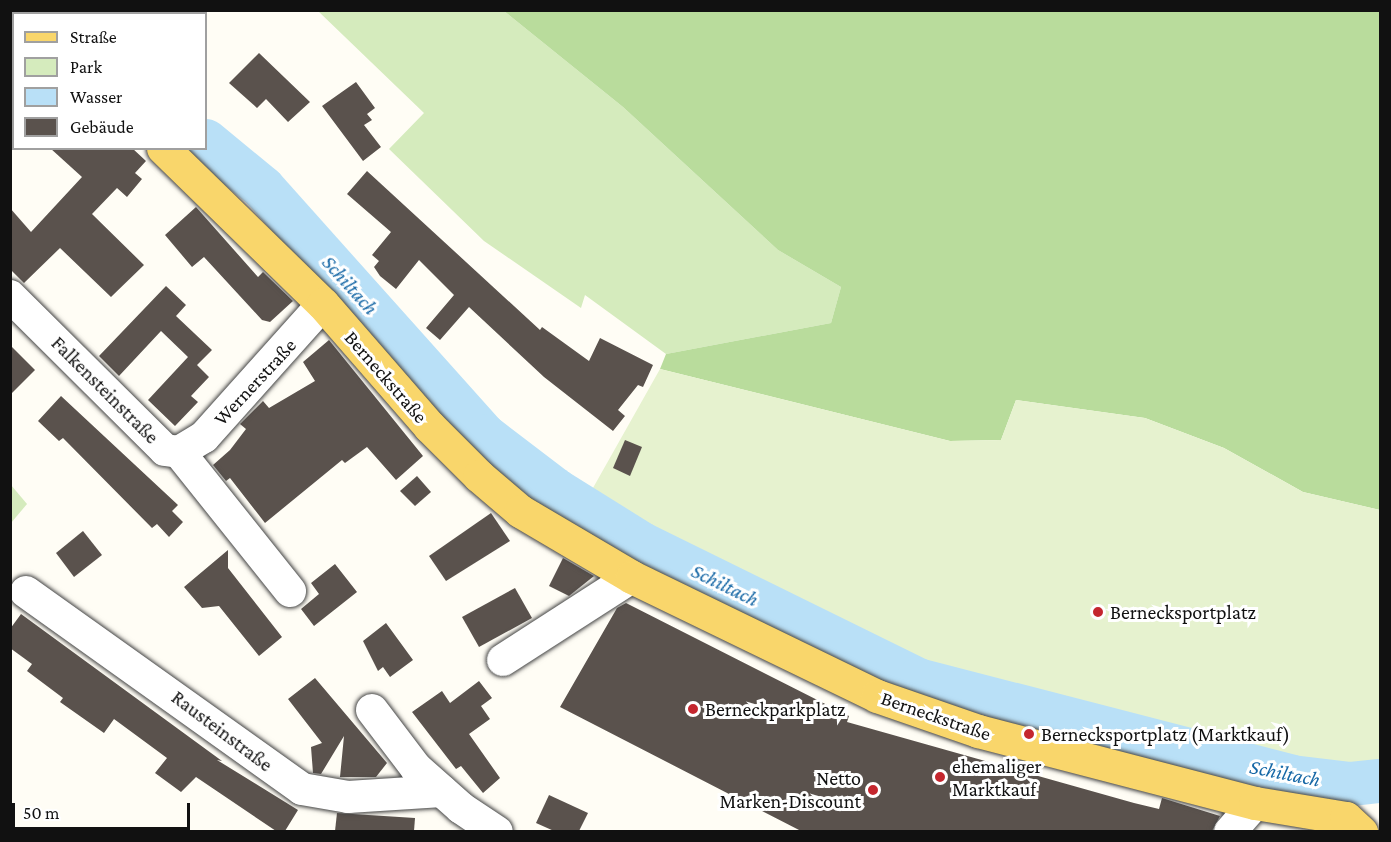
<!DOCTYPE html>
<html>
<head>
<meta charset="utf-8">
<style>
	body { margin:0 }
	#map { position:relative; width:1391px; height:842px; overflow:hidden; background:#fffdf5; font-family:"Crimson Pro",serif }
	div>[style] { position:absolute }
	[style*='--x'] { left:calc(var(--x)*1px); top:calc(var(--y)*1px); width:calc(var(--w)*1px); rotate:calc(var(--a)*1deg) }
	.green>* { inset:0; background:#d5ebbd }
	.forest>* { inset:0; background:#b9dc9c }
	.pitch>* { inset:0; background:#e6f2cf }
	.water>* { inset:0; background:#b9e0f7 }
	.river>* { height:44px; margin:-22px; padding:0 22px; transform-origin:22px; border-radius:22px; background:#b9e0f7 }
	.building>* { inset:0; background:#5a524d }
	.roads { filter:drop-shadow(0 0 2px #444) drop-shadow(0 0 2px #444) }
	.minor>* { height:32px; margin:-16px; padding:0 16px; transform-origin:16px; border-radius:16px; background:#fff }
	.major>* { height:33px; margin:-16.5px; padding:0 16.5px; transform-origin:16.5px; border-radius:16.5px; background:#f9d66b }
	.dots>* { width:16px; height:16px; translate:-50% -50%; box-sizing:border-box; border:3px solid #fff; border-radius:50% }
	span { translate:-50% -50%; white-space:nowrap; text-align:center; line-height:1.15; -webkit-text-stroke:6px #fff; paint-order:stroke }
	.street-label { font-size:20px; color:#111 }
	.poi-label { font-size:20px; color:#111 }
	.left { translate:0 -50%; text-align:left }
	.right { translate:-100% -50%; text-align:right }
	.water-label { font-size:21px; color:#1768a6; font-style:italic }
	.frame { position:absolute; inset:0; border:12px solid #111; pointer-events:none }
	.legend { position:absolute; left:12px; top:12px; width:195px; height:138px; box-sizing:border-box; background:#fff; border:2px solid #a0a0a0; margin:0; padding:8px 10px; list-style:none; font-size:18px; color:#111 }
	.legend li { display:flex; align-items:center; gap:12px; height:30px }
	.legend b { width:30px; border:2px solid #a0a0a0 }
	.scale { position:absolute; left:12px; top:803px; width:178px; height:27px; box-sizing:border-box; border:3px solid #111; border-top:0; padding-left:8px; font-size:18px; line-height:21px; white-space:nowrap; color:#111; -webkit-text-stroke:4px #fff; paint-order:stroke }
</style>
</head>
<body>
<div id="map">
	<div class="green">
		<i style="clip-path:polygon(318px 11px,504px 11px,623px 107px,778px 250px,841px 287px,831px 323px,666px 354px,585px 295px,581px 308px,484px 241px,389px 149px,424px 113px)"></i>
		<i style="clip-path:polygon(11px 485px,27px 504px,11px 523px)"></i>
	</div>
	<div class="forest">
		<i style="clip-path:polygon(504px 11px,1380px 11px,1380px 510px,1303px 492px,1224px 448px,1145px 418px,1016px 400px,1001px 440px,950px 441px,660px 369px,666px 354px,831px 323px,841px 287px,778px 250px,623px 107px)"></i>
	</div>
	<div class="pitch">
		<i style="clip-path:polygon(660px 369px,950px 441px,1001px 440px,1016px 400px,1145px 418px,1224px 448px,1303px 492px,1380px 510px,1380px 770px,1314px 768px,935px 673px,589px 495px)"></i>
	</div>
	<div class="water">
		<i style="clip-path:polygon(1209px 744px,1314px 768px,1380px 770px,1380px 799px,1314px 795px,1204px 769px)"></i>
	</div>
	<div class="river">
		<i style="--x:206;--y:141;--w:74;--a:39.5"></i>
		<i style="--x:263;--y:188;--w:333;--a:48.2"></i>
		<i style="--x:485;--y:436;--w:91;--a:37.4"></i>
		<i style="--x:557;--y:491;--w:100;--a:31.9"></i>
		<i style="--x:642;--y:544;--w:308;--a:26.2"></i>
		<i style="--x:918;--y:680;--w:386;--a:14.5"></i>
		<i style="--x:1292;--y:777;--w:59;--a:6.8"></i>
		<i style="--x:1351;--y:784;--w:29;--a:-6"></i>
	</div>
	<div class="building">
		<i style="clip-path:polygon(259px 53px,310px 102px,288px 122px,266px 99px,257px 108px,229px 83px)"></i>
		<i style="clip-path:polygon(356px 82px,375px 108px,367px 114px,372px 120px,364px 125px,381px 147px,363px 161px,322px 106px)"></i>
		<i style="clip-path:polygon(50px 148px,132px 148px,146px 161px,135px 173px,142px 179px,127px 197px,117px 188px,92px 214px,144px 265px,111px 297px,60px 248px,24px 283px,10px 269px,10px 208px,31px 232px,82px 177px)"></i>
		<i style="clip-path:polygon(367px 171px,540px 330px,542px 327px,589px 361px,600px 338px,653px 365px,643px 387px,638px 385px,618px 410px,625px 416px,613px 431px,544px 377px,469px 307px,440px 340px,426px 328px,454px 295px,419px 260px,396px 289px,380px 276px,374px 267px,379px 261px,372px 255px,391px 232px,347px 194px)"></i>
		<i style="clip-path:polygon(196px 207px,258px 277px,263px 272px,293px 301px,270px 322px,262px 320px,204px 257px,192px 267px,165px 235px)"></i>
		<i style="clip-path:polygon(166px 286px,186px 305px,176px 316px,212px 350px,197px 365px,209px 377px,191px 396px,198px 402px,175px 426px,148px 400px,188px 357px,161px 331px,119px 376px,99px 356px)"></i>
		<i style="clip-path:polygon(329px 340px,423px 456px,396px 480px,367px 447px,345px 463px,342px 460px,265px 523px,230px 478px,226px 481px,213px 465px,230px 450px,246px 429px,240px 424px,263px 401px,269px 408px,315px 381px,303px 362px)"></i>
		<i style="clip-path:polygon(10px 345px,35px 370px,10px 395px)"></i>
		<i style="clip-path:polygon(61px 396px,178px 505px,172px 511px,183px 522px,169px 537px,157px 524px,152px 528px,63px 438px,59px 441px,38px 421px)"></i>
		<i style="clip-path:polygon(625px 440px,642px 447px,630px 476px,613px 468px)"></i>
		<i style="clip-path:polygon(417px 476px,431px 492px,415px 506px,400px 491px)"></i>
		<i style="clip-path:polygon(491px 513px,510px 541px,446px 581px,429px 556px)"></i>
		<i style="clip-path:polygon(83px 531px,102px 555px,74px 577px,56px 553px)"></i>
		<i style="clip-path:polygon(228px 550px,228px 568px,282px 637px,259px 656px,219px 606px,202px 608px,184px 587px)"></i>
		<i style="clip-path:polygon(563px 558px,594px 576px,569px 596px,549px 586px)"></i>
		<i style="clip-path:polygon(335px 564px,357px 592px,314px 626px,301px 609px,319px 594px,311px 583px)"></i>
		<i style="clip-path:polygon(515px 588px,532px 618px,479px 647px,462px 617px)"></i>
		<i style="clip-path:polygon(626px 603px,849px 716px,847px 722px,1134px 803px,1159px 809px,1162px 798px,1220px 816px,1212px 831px,801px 831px,560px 707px,617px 608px)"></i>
		<i style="clip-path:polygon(21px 614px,222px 761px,217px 760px,298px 810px,285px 831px,276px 831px,196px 777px,181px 792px,155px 773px,167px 758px,114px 719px,104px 733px,60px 702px,63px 698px,27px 671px,32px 664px,10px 648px,10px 629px)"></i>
		<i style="clip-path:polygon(386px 623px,413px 660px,390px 677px,383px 667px,378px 671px,363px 641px)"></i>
		<i style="clip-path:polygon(315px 678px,387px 763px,376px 777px,340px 777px,344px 736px,321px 774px,313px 773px,311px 747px,322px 743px,288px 699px)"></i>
		<i style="clip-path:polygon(479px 681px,492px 698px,481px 706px,490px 719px,469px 734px,500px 778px,483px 793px,461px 766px,456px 769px,412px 712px,442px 691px,450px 703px)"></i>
		<i style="clip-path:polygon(549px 795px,588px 813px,579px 831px,554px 831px,536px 823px)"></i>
		<i style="clip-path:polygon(337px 813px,415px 818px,414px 831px,335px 831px)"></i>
	</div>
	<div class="roads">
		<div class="minor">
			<i style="--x:10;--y:296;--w:218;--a:44.8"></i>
			<i style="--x:165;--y:450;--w:14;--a:8"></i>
			<i style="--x:179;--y:452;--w:178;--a:51.4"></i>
			<i style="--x:179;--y:452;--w:29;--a:-31"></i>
			<i style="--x:204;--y:437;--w:178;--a:-48.2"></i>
			<i style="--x:26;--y:592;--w:339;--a:35.5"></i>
			<i style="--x:302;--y:789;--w:47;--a:9.9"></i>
			<i style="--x:348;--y:797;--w:94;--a:-3.7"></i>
			<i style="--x:503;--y:660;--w:153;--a:-32.8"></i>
			<i style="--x:372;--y:710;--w:73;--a:52.8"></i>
			<i style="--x:416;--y:768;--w:60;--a:41.6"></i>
			<i style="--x:461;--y:808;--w:43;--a:33.7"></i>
			<i style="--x:1230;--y:832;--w:38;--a:-49"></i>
		</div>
		<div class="major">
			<i style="--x:10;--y:33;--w:4;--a:27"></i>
			<i style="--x:163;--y:148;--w:223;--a:44.3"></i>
			<i style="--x:323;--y:304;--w:162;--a:49"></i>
			<i style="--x:429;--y:426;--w:71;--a:45"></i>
			<i style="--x:479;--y:476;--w:54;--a:40.5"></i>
			<i style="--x:520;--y:511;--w:130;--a:30.5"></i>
			<i style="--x:632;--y:577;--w:272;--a:25.9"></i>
			<i style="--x:877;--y:696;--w:107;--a:19.1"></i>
			<i style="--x:978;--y:731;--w:286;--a:14.6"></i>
			<i style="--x:1255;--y:803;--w:92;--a:9.4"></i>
			<i style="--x:1346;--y:818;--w:21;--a:43"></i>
		</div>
	</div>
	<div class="dots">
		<i style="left:1098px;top:612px;background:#c4262e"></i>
		<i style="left:693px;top:709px;background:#c4262e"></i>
		<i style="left:1029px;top:734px;background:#c4262e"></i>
		<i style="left:940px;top:777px;background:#c4262e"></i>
		<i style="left:873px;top:790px;background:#c4262e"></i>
	</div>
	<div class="street-label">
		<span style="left:386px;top:377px;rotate:49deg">Berneckstraße</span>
		<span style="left:255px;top:382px;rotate:-47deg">Wernerstraße</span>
		<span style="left:105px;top:390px;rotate:45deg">Falkensteinstraße</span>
		<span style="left:936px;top:716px;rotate:19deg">Berneckstraße</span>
		<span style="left:222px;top:731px;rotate:37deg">Rausteinstraße</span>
	</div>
	<div class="poi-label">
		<span class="left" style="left:1110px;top:612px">Bernecksportplatz</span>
		<span class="left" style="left:705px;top:709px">Berneckparkplatz</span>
		<span class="left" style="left:1041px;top:734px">Bernecksportplatz (Marktkauf)</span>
		<span class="left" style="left:952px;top:778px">ehemaliger<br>Marktkauf</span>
		<span class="right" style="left:861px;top:790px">Netto<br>Marken-Discount</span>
	</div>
	<div class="water-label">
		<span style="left:350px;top:285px;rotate:48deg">Schiltach</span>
		<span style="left:725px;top:585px;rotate:26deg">Schiltach</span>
		<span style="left:1285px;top:773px;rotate:11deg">Schiltach</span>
	</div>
	<div class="frame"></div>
	<ul class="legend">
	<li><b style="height:8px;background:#f9d66b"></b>Straße</li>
	<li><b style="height:16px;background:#d5ebbd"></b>Park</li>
	<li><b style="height:16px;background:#b9e0f7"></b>Wasser</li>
	<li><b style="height:16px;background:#5a524d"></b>Gebäude</li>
	</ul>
	<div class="scale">50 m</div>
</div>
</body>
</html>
